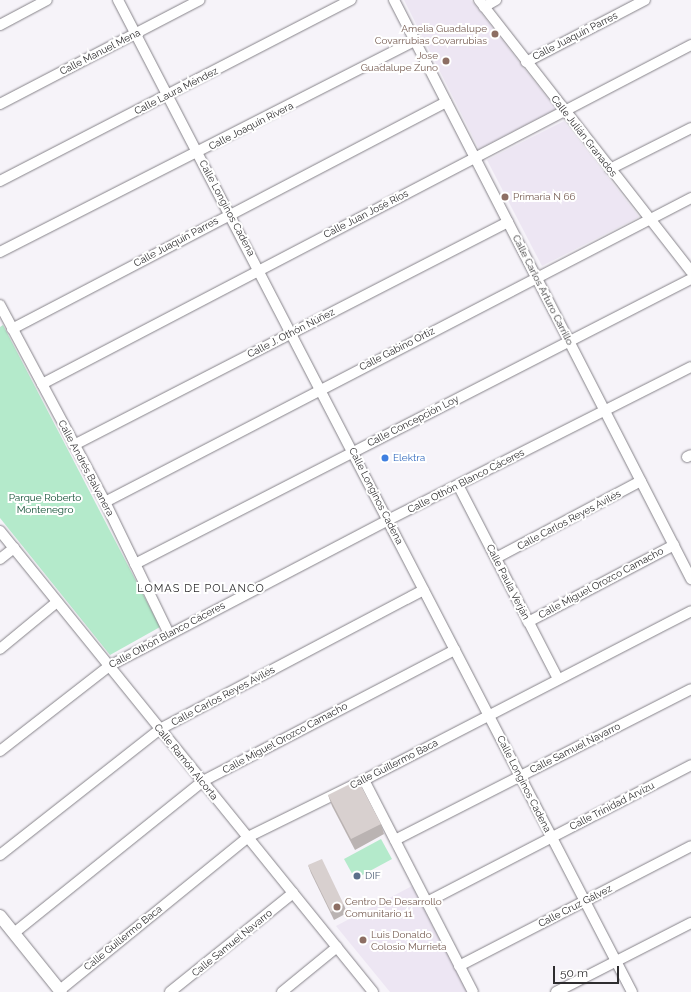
<!DOCTYPE html>
<html>
<head>
<meta charset="utf-8">
<style>
	body { margin:0 }
	#map { position:relative; width:691px; height:992px; overflow:hidden; background:#f6f3f9; font-family:Raleway,sans-serif }
	div>[style] { position:absolute }
	[style*='--x'] { left:calc(var(--x)*1px); top:calc(var(--y)*1px); width:calc(var(--w)*1px); rotate:calc(var(--a)*1deg) }
	.built>* { inset:0; background:#ede6f3 }
	.green>* { inset:0; background:#b4eacb }
	.roads { filter:drop-shadow(0 0 1px #868389) drop-shadow(0 0 1px #868389) }
	.minor>* { height:10px; margin:-5px; padding:0 5px; transform-origin:5px; border-radius:5px; background:#fff }
	.tertiary>* { height:12px; margin:-6px; padding:0 6px; transform-origin:6px; border-radius:6px; background:#fff }
	.wall>* { inset:0; background:#bab3b2 }
	.building>* { inset:0; background:#d8d0cf }
	.dots>* { width:11px; height:11px; translate:-50% -50%; box-sizing:border-box; border:2px solid #fff; border-radius:50% }
	span { translate:-50% -50%; white-space:nowrap; text-align:center; line-height:1.15; -webkit-text-stroke:4px #fff; paint-order:stroke }
	.education-label { font-size:10px; color:#785e54 }
	.right { translate:-100% -50%; text-align:right }
	.left { translate:0 -50%; text-align:left }
	.street-label { font-size:10px; color:#2e2d2f }
	.shop-label { font-size:10px; color:#366cbe }
	.park-label { font-size:10px; color:#0f4d32 }
	.service-label { font-size:10px; color:#4e5e75 }
	.neighbourhood-label { font-size:11px; color:#2e2d2f; letter-spacing:1px }
	.scale { position:absolute; left:553px; top:966px; width:66px; height:18px; box-sizing:border-box; border:2px solid #2e2d2f; border-top:0; padding-left:5px; font-size:12px; line-height:14px; white-space:nowrap; color:#2e2d2f; -webkit-text-stroke:3px #fff; paint-order:stroke }
</style>
</head>
<body>
<div id="map">
	<div class="built">
		<i style="clip-path:polygon(404px 0,471px 0,556px 109px,479px 149px)"></i>
		<i style="clip-path:polygon(564px 121px,639px 217px,542px 266px,487px 160px)"></i>
		<i style="clip-path:polygon(412px 886px,467px 992px,390px 992px,336px 926px)"></i>
	</div>
	<div class="green">
		<i style="clip-path:polygon(3px 325px,160px 627px,110px 655px,0 518px,0 327px)"></i>
		<i style="clip-path:polygon(381px 839px,392px 859px,355px 879px,344px 859px)"></i>
	</div>
	<div class="roads">
		<div class="minor">
			<i style="--x:118;--y:0;--w:1117;--a:62.61"></i>
			<i style="--x:394;--y:0;--w:651;--a:62.84"></i>
			<i style="--x:479;--y:0;--w:344;--a:52"></i>
			<i style="--x:484;--y:7;--w:14;--a:-30"></i>
			<i style="--x:0;--y:25;--w:53;--a:-28"></i>
			<i style="--x:526;--y:62;--w:134;--a:-27.5"></i>
			<i style="--x:0;--y:104;--w:225;--a:-27.5"></i>
			<i style="--x:610;--y:169;--w:91;--a:-26.8"></i>
			<i style="--x:0;--y:181;--w:395;--a:-27.3"></i>
			<i style="--x:0;--y:252;--w:466;--a:-27"></i>
			<i style="--x:0;--y:305;--w:223;--a:61.9"></i>
			<i style="--x:105;--y:502;--w:147;--a:64.1"></i>
			<i style="--x:12;--y:329;--w:490;--a:-27.6"></i>
			<i style="--x:42;--y:384;--w:732;--a:-27.58"></i>
			<i style="--x:74;--y:445;--w:488;--a:-27.2"></i>
			<i style="--x:687;--y:457;--w:4;--a:-27"></i>
			<i style="--x:458;--y:485;--w:218;--a:62.7"></i>
			<i style="--x:105;--y:502;--w:660;--a:-27.42"></i>
			<i style="--x:0;--y:531;--w:593;--a:51.02"></i>
			<i style="--x:496;--y:558;--w:164;--a:-28"></i>
			<i style="--x:0;--y:559;--w:18;--a:-38"></i>
			<i style="--x:135;--y:564;--w:625;--a:-27.14"></i>
			<i style="--x:528;--y:622;--w:165;--a:-27.8"></i>
			<i style="--x:0;--y:649;--w:74;--a:-39.5"></i>
			<i style="--x:0;--y:751;--w:138;--a:-37.9"></i>
			<i style="--x:109;--y:666;--w:315;--a:-27.6"></i>
			<i style="--x:388;--y:520;--w:339;--a:-26.8"></i>
			<i style="--x:364;--y:780;--w:238;--a:62.8"></i>
			<i style="--x:395;--y:840;--w:332;--a:-27"></i>
			<i style="--x:0;--y:855;--w:204;--a:-38.2"></i>
			<i style="--x:160;--y:729;--w:298;--a:-27.8"></i>
			<i style="--x:427;--y:902;--w:297;--a:-27.4"></i>
			<i style="--x:14;--y:933;--w:243;--a:-38.8"></i>
			<i style="--x:203;--y:781;--w:284;--a:-27.5"></i>
			<i style="--x:459;--y:966;--w:261;--a:-27.3"></i>
			<i style="--x:60;--y:990;--w:242;--a:-39.1"></i>
			<i style="--x:248;--y:837;--w:129;--a:-26.2"></i>
			<i style="--x:364;--y:780;--w:368;--a:-27.3"></i>
			<i style="--x:170;--y:992;--w:158;--a:-38.8"></i>
			<i style="--x:282;--y:992;--w:71;--a:-39.3"></i>
			<i style="--x:556;--y:992;--w:152;--a:-27.1"></i>
		</div>
		<div class="tertiary">
			<i style="--x:0;--y:916;--w:97;--a:51.2"></i>
		</div>
	</div>
	<div class="wall">
		<i style="clip-path:polygon(328px 795px,381px 824px,384px 834px,355px 850px,332px 806px)"></i>
		<i style="clip-path:polygon(308px 865px,344px 905px,347px 913px,334px 920px,311px 873px)"></i>
	</div>
	<div class="building">
		<i style="clip-path:polygon(358px 780px,381px 824px,351px 839px,328px 795px)"></i>
		<i style="clip-path:polygon(322px 859px,344px 905px,331px 912px,308px 865px)"></i>
	</div>
	<div class="dots">
		<i style="left:495px;top:34px;background:#8d6e63"></i>
		<i style="left:446px;top:61px;background:#8d6e63"></i>
		<i style="left:505px;top:197px;background:#8d6e63"></i>
		<i style="left:385px;top:458px;background:#3f7fe0"></i>
		<i style="left:357px;top:876px;background:#5c6f8a"></i>
		<i style="left:337px;top:907px;background:#8d6e63"></i>
		<i style="left:363px;top:940px;background:#8d6e63"></i>
	</div>
	<div class="education-label">
		<span class="right" style="left:487px;top:34px">Amelia Guadalupe<br>Covarrubias Covarrubias</span>
		<span class="right" style="left:438px;top:61px">Jose<br>Guadalupe Zuno</span>
		<span class="left" style="left:513px;top:197px">Primaria N 66</span>
		<span class="left" style="left:345px;top:907px">Centro De Desarrollo<br>Comunitario 11</span>
		<span class="left" style="left:371px;top:940px">Luis Donaldo<br>Colosio Murrieta</span>
	</div>
	<div class="street-label">
		<span style="left:575px;top:36px;rotate:-27deg">Calle Juaquín Parres</span>
		<span style="left:100px;top:52px;rotate:-27deg">Calle Manuel Mena</span>
		<span style="left:176px;top:91px;rotate:-27deg">Calle Laura Méndez</span>
		<span style="left:251px;top:126px;rotate:-27deg">Calle Joaquín Rivera</span>
		<span style="left:584px;top:136px;rotate:52deg">Calle Julián Granados</span>
		<span style="left:227px;top:208px;rotate:62deg">Calle Longinos Cadena</span>
		<span style="left:366px;top:214px;rotate:-27deg">Calle Juan José Ríos</span>
		<span style="left:176px;top:242px;rotate:-28deg">Calle Juaquín Parres</span>
		<span style="left:543px;top:290px;rotate:63deg">Calle Carlos Arturo Carrillo</span>
		<span style="left:291px;top:333px;rotate:-27deg">Calle J. Othón Núñez</span>
		<span style="left:397px;top:349px;rotate:-27deg">Calle Gabino Ortiz</span>
		<span style="left:413px;top:421px;rotate:-27deg">Calle Concepción Loy</span>
		<span style="left:86px;top:468px;rotate:62deg">Calle Andrés Balvanera</span>
		<span style="left:466px;top:481px;rotate:-27deg">Calle Othón Blanco Cáceres</span>
		<span style="left:376px;top:496px;rotate:63deg">Calle Longinos Cadena</span>
		<span style="left:569px;top:520px;rotate:-28deg">Calle Carlos Reyes Avilés</span>
		<span style="left:508px;top:582px;rotate:63deg">Calle Paula Verján</span>
		<span style="left:601px;top:583px;rotate:-28deg">Calle Miguel Orozco Camacho</span>
		<span style="left:167px;top:635px;rotate:-28deg">Calle Othón Blanco Cáceres</span>
		<span style="left:223px;top:696px;rotate:-28deg">Calle Carlos Reyes Avilés</span>
		<span style="left:285px;top:738px;rotate:-28deg">Calle Miguel Orozco Camacho</span>
		<span style="left:575px;top:748px;rotate:-27deg">Calle Samuel Navarro</span>
		<span style="left:186px;top:762px;rotate:51deg">Calle Ramón Alcorta</span>
		<span style="left:394px;top:764px;rotate:-27deg">Calle Guillermo Baca</span>
		<span style="left:524px;top:784px;rotate:63deg">Calle Longinos Cadena</span>
		<span style="left:612px;top:806px;rotate:-27deg">Calle Trinidad Arvizu</span>
		<span style="left:575px;top:906px;rotate:-27deg">Calle Cruz Gálvez</span>
		<span style="left:123px;top:938px;rotate:-39deg">Calle Guillermo Baca</span>
		<span style="left:232px;top:943px;rotate:-39deg">Calle Samuel Navarro</span>
	</div>
	<div class="shop-label">
		<span class="left" style="left:393px;top:458px">Elektra</span>
	</div>
	<div class="park-label">
		<span style="left:45px;top:503px">Parque Roberto<br>Montenegro</span>
	</div>
	<div class="service-label">
		<span class="left" style="left:365px;top:876px">DIF</span>
	</div>
	<div class="neighbourhood-label">
		<span style="left:201px;top:589px">LOMAS DE POLANCO</span>
	</div>
	<div class="scale">50 m</div>
</div>
</body>
</html>
